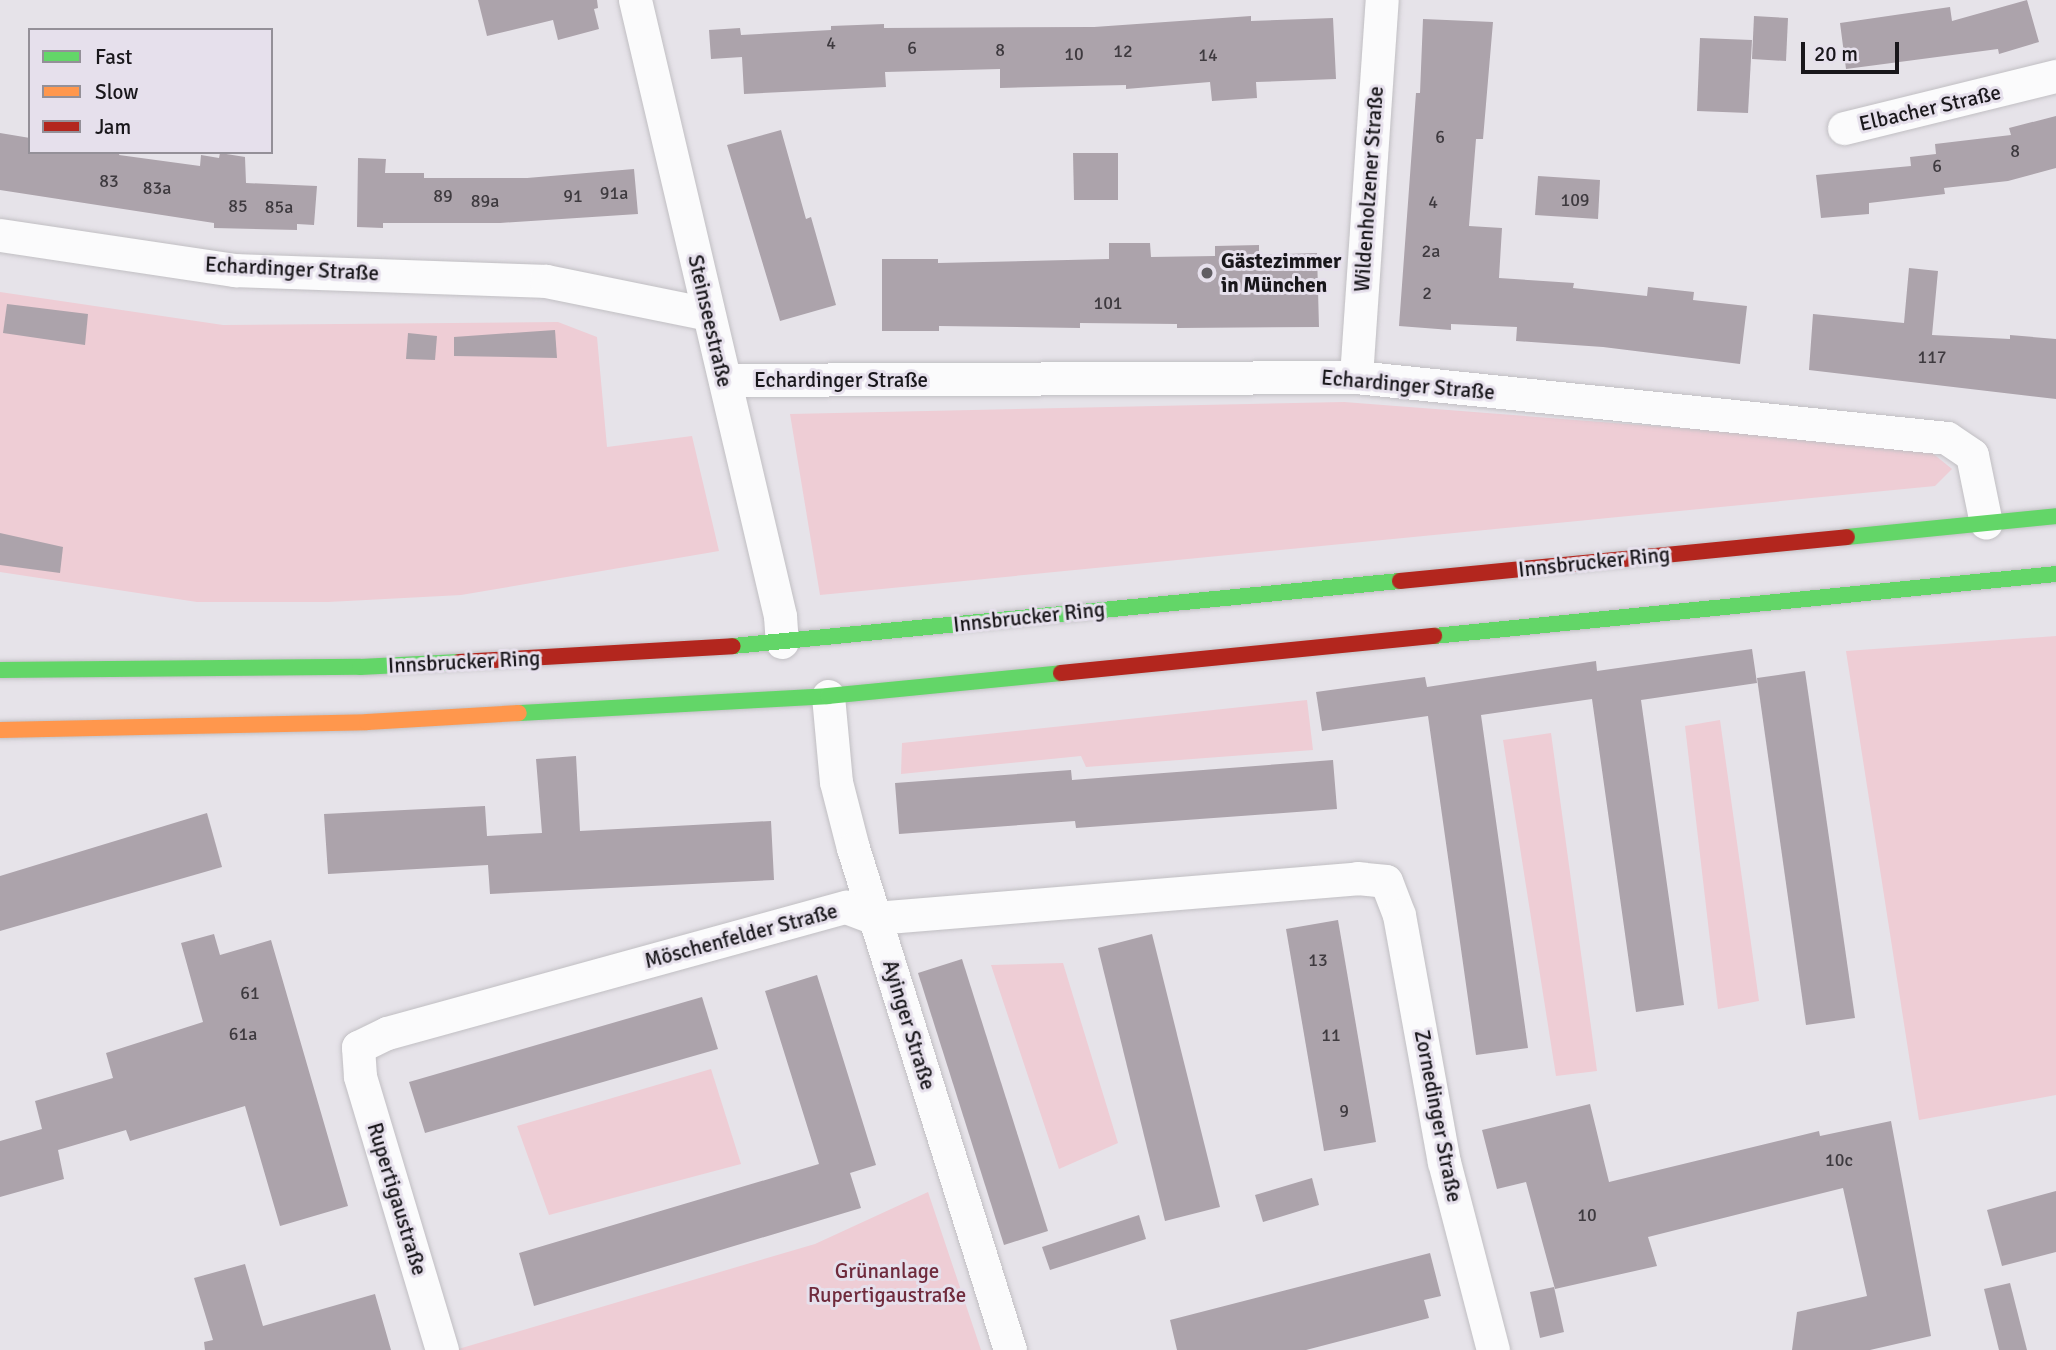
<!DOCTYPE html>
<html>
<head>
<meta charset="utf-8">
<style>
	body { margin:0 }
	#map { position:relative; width:2056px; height:1350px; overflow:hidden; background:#e6e3e9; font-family:Signika,sans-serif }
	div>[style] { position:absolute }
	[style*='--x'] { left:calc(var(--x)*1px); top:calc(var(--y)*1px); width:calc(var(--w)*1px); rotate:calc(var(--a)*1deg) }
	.green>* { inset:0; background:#eecdd5 }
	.building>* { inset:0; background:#aca3ab }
	.roads { filter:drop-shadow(0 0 2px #c1bfc3) drop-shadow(0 0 2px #c1bfc3) }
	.street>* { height:33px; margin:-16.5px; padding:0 16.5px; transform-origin:16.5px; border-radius:16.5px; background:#fbfbfc }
	.fast>* { height:16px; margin:-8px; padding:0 8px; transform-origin:8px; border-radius:8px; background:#63d668 }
	.slow>* { height:16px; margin:-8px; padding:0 8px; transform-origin:8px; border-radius:8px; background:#ff974d }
	.jam>* { height:16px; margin:-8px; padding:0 8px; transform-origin:8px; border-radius:8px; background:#b3261e }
	.dots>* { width:19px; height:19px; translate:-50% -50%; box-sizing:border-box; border:4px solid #e6e0ec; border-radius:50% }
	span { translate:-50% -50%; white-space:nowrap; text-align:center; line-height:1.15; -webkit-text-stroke:6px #e6e0ec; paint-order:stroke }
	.number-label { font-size:18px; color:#3e3a3f }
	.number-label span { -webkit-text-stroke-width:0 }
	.street-label { font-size:21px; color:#19171b }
	.poi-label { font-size:21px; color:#19171b; font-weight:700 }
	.left { translate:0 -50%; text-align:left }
	.park-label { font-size:21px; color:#6f2a3c }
	.legend { position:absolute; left:28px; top:28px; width:245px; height:126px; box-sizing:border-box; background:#e6e0ec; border:2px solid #949098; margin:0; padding:9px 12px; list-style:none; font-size:21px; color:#19171b }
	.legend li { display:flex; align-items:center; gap:14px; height:35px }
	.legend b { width:35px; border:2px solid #949098 }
	.scale { position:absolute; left:1801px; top:42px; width:98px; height:32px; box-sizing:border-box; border:4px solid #19171b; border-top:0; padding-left:9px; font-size:21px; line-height:24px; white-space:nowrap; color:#19171b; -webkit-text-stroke:5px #e6e0ec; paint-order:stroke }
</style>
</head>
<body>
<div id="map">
	<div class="green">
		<i style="clip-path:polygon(0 292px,223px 325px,558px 322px,597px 337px,607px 447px,692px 436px,719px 551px,461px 595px,328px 602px,197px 602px,0 572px)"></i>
		<i style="clip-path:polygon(1344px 402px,1925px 447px,1952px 469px,1935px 486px,820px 595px,790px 414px)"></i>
		<i style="clip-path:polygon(2056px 636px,2056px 1095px,1919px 1120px,1846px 651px)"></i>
		<i style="clip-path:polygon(1307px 700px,1313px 750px,1086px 767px,1081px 756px,901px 774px,902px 743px)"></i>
		<i style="clip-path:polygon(1720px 720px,1759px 1001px,1718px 1009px,1685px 726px)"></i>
		<i style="clip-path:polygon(1551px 733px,1597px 1071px,1556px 1076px,1503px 740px)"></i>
		<i style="clip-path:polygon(1063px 963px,1118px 1143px,1059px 1169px,991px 965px)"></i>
		<i style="clip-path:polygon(711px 1069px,741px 1164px,549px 1215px,517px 1126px)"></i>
		<i style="clip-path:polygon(928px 1192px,981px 1350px,455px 1350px,815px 1244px)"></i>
	</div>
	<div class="building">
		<i style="clip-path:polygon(478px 0,597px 0,598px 8px,594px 9px,599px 29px,558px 40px,553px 20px,487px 36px)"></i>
		<i style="clip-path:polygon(2027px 0,2039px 42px,1999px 54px,1998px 49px,1846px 69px,1840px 23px,1950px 7px,1952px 21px)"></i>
		<i style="clip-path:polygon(1251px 16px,1251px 21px,1333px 18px,1336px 79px,1256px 82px,1257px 98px,1212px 101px,1210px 82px,1126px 89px,1126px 85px,1000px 88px,1000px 69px,885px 72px,886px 87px,744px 94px,742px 57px,711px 59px,709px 30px,740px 28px,741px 35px,831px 30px,831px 26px,884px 24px,884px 28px,1094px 27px)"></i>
		<i style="clip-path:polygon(1754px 16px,1788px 18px,1786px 61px,1752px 59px)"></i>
		<i style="clip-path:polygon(1423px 19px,1493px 22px,1483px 139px,1476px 139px,1469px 226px,1502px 228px,1499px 278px,1574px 283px,1573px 288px,1647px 296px,1648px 287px,1694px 292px,1693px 300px,1747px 306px,1740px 364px,1603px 347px,1516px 341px,1517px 327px,1451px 324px,1451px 330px,1399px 326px,1416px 93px,1420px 93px)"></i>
		<i style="clip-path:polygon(1700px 38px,1752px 40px,1748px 113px,1697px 111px)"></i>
		<i style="clip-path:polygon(2056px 116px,2056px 168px,2008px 181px,1944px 188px,1945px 194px,1869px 203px,1869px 214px,1821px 218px,1816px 175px,1911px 166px,1910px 157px,1936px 154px,1935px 144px,2011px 135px,2009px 128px)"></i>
		<i style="clip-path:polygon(781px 130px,806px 219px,811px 217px,836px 305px,780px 321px,727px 145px)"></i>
		<i style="clip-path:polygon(0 133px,30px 138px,30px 152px,120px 152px,119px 155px,200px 166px,201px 155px,219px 158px,220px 153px,245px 157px,246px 183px,317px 186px,314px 225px,297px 224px,297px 230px,214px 228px,214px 223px,0 190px)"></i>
		<i style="clip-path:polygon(1073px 153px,1118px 153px,1118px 200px,1074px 200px)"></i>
		<i style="clip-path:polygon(358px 158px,386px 159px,385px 173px,424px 173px,424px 178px,527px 178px,634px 169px,638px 214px,500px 223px,383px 223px,383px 228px,357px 227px)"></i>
		<i style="clip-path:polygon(1538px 176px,1600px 180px,1598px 219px,1535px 215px)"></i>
		<i style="clip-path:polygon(1109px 243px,1150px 243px,1151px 257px,1215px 256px,1215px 246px,1259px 245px,1259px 255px,1317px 253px,1319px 327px,1177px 328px,1177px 324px,1080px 323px,1080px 328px,939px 326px,939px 331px,882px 331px,882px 259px,938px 259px,938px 263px,1109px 259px)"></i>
		<i style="clip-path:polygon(1909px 268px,1938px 271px,1932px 335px,2010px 339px,2010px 335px,2056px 339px,2056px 399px,1809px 370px,1813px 314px,1904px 323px)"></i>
		<i style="clip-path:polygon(7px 304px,88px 314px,85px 345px,3px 333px)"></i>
		<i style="clip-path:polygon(555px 330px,557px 358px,454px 356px,454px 337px)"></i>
		<i style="clip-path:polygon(408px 333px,437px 336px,435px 360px,406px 359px)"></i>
		<i style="clip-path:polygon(0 533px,63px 547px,60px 573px,0 565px)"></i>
		<i style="clip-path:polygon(1752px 649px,1757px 683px,1641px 700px,1684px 1005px,1636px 1012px,1592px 699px,1481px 715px,1528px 1048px,1476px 1055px,1428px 716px,1322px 731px,1316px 692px,1425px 677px,1427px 687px,1596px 661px,1597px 671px)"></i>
		<i style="clip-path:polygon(1805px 671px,1855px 1018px,1806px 1025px,1757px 678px)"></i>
		<i style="clip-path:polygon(576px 756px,580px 831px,771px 821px,774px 880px,490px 894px,488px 865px,328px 874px,324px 814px,485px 806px,487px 836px,542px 833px,536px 759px)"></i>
		<i style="clip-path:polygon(1333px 760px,1337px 809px,1076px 828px,1075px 821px,899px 834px,895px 783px,1071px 770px,1072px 780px)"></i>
		<i style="clip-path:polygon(207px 813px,222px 867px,0 931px,0 876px)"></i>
		<i style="clip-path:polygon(1338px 920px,1376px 1142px,1324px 1151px,1286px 929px)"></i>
		<i style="clip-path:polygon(214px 934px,220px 955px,271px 940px,348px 1206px,280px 1226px,245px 1106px,130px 1141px,126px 1130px,58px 1150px,64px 1179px,0 1197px,0 1141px,42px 1129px,35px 1101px,113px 1078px,106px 1053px,203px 1022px,181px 943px)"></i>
		<i style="clip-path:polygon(1152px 934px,1220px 1207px,1165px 1221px,1098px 948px)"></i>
		<i style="clip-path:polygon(962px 959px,1048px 1231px,1004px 1245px,918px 973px)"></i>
		<i style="clip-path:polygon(817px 975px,876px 1165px,850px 1173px,861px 1208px,534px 1306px,519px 1253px,819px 1164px,765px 991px)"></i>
		<i style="clip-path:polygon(702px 997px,718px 1049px,425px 1133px,409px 1082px)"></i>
		<i style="clip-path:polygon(1590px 1104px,1609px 1182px,1819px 1131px,1820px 1136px,1891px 1121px,1931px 1336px,1870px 1350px,1792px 1350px,1797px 1312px,1867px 1296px,1843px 1188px,1648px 1237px,1657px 1266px,1555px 1289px,1526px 1182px,1497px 1189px,1482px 1130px)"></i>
		<i style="clip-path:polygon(1312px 1178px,1319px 1205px,1263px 1222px,1255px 1195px)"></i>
		<i style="clip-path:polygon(2056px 1191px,2056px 1252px,2002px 1266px,1987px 1210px)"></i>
		<i style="clip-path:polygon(1139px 1215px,1146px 1239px,1050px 1270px,1042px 1247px)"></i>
		<i style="clip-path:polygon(1430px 1253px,1441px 1296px,1424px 1300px,1429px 1318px,1306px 1350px,1177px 1350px,1170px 1320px)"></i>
		<i style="clip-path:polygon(245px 1264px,263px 1326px,375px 1294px,391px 1350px,205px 1350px,204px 1342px,213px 1340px,194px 1278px)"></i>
		<i style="clip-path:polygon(2010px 1283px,2027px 1350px,1999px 1350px,1984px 1289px)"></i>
		<i style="clip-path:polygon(1554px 1287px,1564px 1332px,1540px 1338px,1530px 1292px)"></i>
	</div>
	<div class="roads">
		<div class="street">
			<i style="--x:635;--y:0;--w:633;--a:76.75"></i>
			<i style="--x:780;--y:616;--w:26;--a:86"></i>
			<i style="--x:1844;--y:128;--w:218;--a:-13.8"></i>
			<i style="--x:0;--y:235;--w:238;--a:8.5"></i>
			<i style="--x:235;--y:270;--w:311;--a:2"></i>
			<i style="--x:546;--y:281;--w:165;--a:11.5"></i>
			<i style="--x:1356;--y:377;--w:378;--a:-86.1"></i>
			<i style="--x:725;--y:380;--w:631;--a:-0.27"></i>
			<i style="--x:1356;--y:377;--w:594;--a:5.89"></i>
			<i style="--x:1947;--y:438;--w:30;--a:34"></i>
			<i style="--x:1972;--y:455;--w:69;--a:78.4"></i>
			<i style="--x:828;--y:696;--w:86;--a:84.7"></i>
			<i style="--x:836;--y:782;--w:68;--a:75.6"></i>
			<i style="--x:853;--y:848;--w:526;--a:72.63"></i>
			<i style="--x:442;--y:1350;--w:286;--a:-106.7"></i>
			<i style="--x:360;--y:1076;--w:29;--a:-94"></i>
			<i style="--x:358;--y:1047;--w:32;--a:-26"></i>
			<i style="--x:387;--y:1033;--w:476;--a:-15.4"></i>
			<i style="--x:846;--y:907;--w:31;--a:21"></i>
			<i style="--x:875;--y:918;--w:484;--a:-4.7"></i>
			<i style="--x:1357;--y:878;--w:29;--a:6"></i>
			<i style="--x:1386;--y:881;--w:36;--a:69"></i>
			<i style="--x:1399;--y:915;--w:251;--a:79.7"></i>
			<i style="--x:1444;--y:1162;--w:194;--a:75.4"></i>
		</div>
		<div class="fast">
			<i style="--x:1847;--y:537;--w:210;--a:-5.7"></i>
			<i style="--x:1434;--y:636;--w:625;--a:-5.69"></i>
			<i style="--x:733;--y:646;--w:670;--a:-5.57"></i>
			<i style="--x:0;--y:670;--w:360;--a:-0.5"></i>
			<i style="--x:360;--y:667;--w:99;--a:-2.9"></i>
			<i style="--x:519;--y:713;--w:309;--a:-3.1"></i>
			<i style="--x:828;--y:696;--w:234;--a:-5.6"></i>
		</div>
		<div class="slow">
			<i style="--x:0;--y:730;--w:367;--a:-1.2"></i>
			<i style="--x:367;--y:722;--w:152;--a:-3.4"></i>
		</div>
		<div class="jam">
			<i style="--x:1400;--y:581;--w:449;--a:-5.6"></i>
			<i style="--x:459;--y:662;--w:274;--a:-3.3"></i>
			<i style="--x:1061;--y:673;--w:375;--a:-5.7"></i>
		</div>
	</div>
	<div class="dots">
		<i style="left:1207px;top:273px;background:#615e63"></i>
	</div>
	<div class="number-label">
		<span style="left:831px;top:43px">4</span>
		<span style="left:912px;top:48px">6</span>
		<span style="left:1000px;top:50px">8</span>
		<span style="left:1123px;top:51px">12</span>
		<span style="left:1074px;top:54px">10</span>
		<span style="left:1208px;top:55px">14</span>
		<span style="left:1440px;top:137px">6</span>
		<span style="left:2015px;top:151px">8</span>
		<span style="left:1937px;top:166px">6</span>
		<span style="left:109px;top:181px">83</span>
		<span style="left:157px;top:188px">83a</span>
		<span style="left:614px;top:193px">91a</span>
		<span style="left:443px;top:196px">89</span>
		<span style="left:573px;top:196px">91</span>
		<span style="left:1575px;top:200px">109</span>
		<span style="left:485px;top:201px">89a</span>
		<span style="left:1433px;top:202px">4</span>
		<span style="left:238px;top:206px">85</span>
		<span style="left:279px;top:207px">85a</span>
		<span style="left:1431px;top:251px">2a</span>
		<span style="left:1427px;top:293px">2</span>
		<span style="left:1108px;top:303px">101</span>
		<span style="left:1932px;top:357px">117</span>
		<span style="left:1318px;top:960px">13</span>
		<span style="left:250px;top:993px">61</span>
		<span style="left:243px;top:1034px">61a</span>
		<span style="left:1331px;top:1035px">11</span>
		<span style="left:1344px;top:1111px">9</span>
		<span style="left:1839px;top:1160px">10c</span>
		<span style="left:1587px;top:1215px">10</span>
	</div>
	<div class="street-label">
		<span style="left:1930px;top:108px;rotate:-13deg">Elbacher Straße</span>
		<span style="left:1369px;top:189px;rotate:-86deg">Wildenholzener Straße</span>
		<span style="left:292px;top:269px;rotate:3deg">Echardinger Straße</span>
		<span style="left:710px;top:321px;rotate:77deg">Steinseestraße</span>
		<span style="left:841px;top:380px">Echardinger Straße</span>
		<span style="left:1408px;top:385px;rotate:5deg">Echardinger Straße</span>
		<span style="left:1594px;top:562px;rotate:-6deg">Innsbrucker Ring</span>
		<span style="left:1029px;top:617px;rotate:-6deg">Innsbrucker Ring</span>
		<span style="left:464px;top:662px;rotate:-3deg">Innsbrucker Ring</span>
		<span style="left:741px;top:936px;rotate:-15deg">Möschenfelder Straße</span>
		<span style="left:909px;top:1025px;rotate:73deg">Ayinger Straße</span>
		<span style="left:1438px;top:1116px;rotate:79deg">Zornedinger Straße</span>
		<span style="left:397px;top:1199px;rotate:73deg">Rupertigaustraße</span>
	</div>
	<div class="poi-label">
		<span class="left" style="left:1221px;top:273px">Gästezimmer<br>in München</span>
	</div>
	<div class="park-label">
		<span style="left:887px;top:1283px">Grünanlage<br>Rupertigaustraße</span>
	</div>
	<ul class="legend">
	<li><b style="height:9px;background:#63d668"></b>Fast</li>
	<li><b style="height:9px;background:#ff974d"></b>Slow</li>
	<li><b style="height:9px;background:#b3261e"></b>Jam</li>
	</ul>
	<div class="scale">20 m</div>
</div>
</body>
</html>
